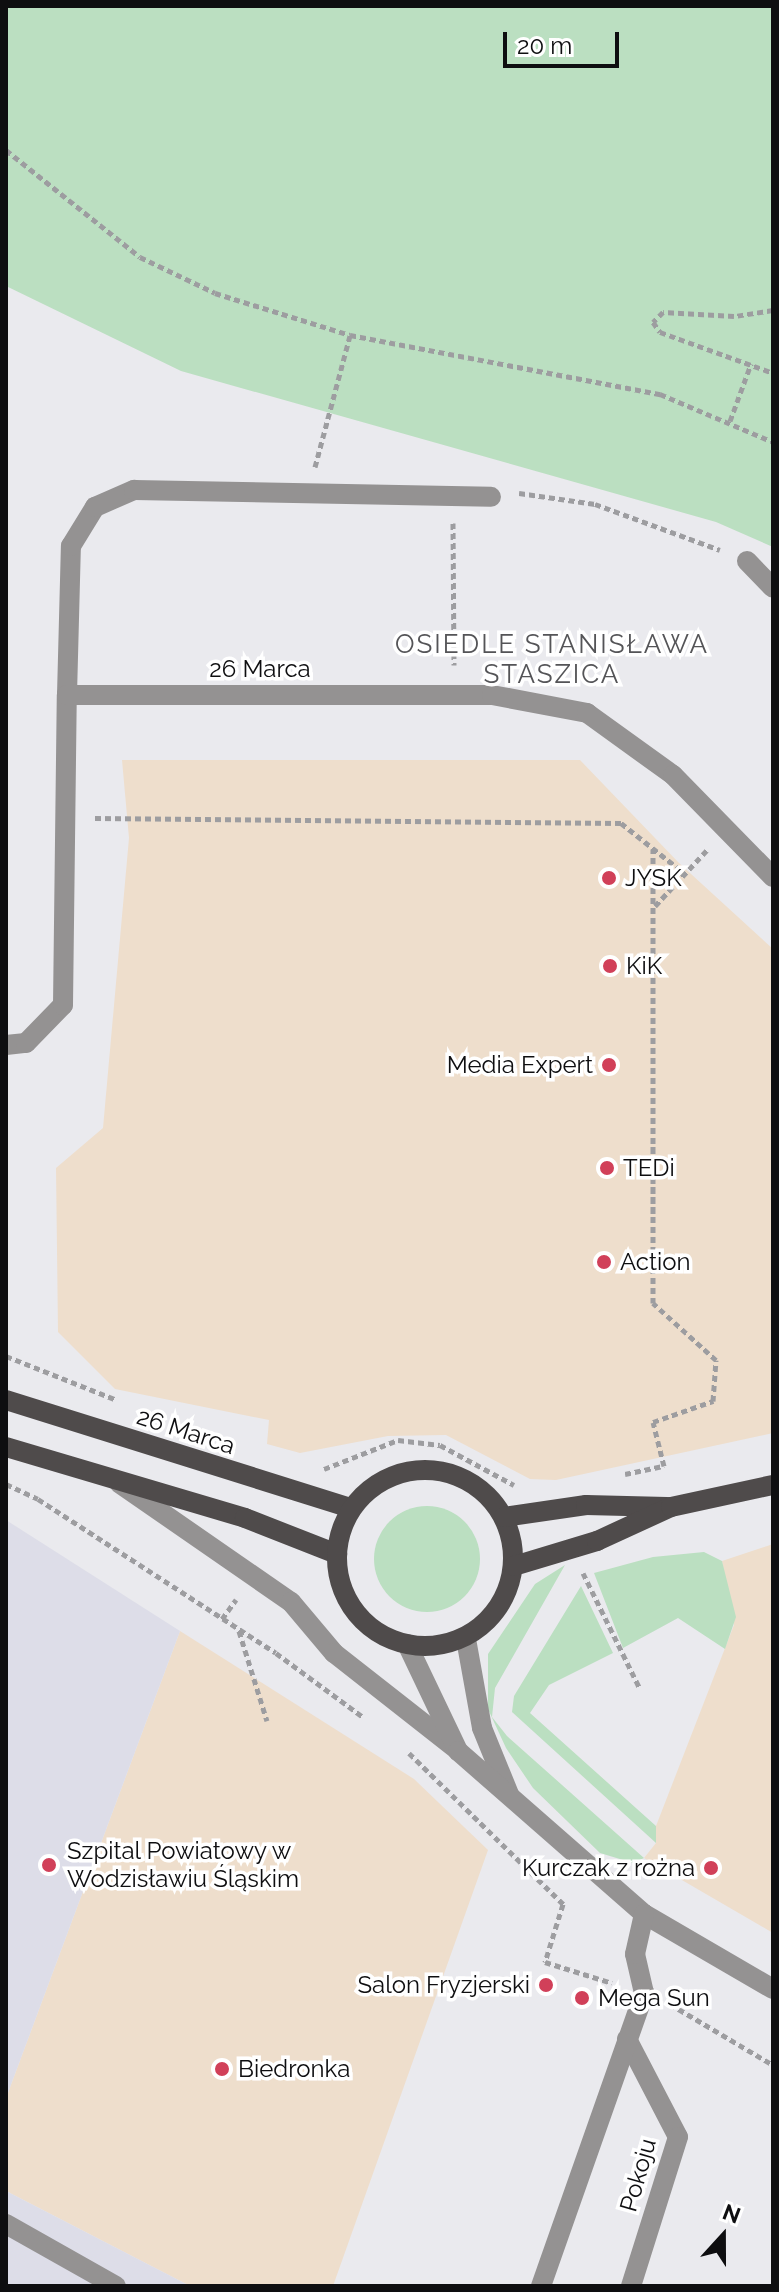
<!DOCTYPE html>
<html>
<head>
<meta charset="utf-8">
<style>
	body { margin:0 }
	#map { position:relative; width:779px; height:2292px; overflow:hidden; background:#eaeaee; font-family:Raleway,sans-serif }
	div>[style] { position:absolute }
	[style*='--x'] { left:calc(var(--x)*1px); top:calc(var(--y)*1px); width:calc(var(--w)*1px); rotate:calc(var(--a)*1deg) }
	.commercial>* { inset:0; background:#eedecc }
	.built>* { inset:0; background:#dddde8 }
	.green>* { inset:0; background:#bbdfc1 }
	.round { border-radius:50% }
	.path>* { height:5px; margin-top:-2.5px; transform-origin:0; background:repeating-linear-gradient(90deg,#9d9da0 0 6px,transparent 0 10px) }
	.minor>* { height:20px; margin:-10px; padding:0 10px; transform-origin:10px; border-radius:10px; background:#949292 }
	.major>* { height:20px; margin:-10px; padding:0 10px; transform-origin:10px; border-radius:10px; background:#4f4b4b }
	.major>.ring { margin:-10px; padding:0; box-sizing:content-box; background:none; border:20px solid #4f4b4b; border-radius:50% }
	.dots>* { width:22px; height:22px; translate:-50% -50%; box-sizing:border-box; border:4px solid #fff; border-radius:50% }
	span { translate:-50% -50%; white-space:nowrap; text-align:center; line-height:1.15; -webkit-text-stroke:7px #fff; paint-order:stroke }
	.street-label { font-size:24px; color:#0e0e10 }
	.poi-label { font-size:24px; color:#0e0e10 }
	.left { translate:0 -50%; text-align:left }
	.right { translate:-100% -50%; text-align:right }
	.neighbourhood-label { font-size:26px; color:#545457; letter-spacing:2px }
	.frame { position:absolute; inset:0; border:8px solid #0e0e10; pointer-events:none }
	.north { position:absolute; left:683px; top:2196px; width:80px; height:80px; -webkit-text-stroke:6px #fff; paint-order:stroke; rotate:21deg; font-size:22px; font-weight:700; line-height:32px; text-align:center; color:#0e0e10 }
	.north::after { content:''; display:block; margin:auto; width:28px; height:36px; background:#0e0e10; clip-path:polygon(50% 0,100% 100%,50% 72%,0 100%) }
	.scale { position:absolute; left:503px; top:32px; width:116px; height:36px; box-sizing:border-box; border:4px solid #0e0e10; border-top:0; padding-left:10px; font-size:24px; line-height:28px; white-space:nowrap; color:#0e0e10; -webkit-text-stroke:6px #fff; paint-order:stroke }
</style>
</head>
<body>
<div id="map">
	<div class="commercial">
		<i style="clip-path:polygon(122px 760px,580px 760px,679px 863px,773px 949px,773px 1433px,556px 1480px,530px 1479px,446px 1435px,388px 1436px,300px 1453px,267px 1444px,269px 1420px,115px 1389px,58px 1332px,56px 1168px,103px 1128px,129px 838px)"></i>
		<i style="clip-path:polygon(773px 1544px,773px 1933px,644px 1858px,656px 1843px,656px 1826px,734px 1625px,722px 1561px)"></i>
		<i style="clip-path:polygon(180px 1631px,414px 1779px,488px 1850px,333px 2286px,190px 2286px,6px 2191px,6px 2098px)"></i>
	</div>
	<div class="built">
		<i style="clip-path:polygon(6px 1520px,180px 1631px,6px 2098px)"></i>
		<i style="clip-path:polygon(6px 2191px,190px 2286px,6px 2286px)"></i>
	</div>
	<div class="green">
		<i style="clip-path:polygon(6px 6px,773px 6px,773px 547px,716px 522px,181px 371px,6px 286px)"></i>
		<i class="round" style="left:374px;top:1506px;width:106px;height:106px"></i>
		<i style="clip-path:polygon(704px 1552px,722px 1561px,736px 1617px,725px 1649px,678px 1618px,623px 1648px,594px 1573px,653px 1557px)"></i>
		<i style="clip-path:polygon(565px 1565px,495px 1688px,492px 1717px,507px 1736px,644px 1858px,633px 1863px,600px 1853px,533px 1788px,506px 1748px,488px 1709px,488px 1654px,535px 1584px)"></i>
		<i style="clip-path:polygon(581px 1586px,613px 1653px,549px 1685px,530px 1713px,656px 1826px,656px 1843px,512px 1712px,514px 1696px)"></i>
	</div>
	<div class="path">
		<i style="--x:6;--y:150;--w:171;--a:38.6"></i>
		<i style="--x:140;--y:257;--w:83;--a:25.6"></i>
		<i style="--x:215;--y:293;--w:141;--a:17.3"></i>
		<i style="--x:350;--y:335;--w:316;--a:10.8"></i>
		<i style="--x:660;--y:394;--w:123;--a:23"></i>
		<i style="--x:773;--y:310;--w:39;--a:171"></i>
		<i style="--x:734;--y:316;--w:71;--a:-176.8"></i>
		<i style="--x:663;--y:312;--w:14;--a:135"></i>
		<i style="--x:653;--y:322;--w:12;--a:55"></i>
		<i style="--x:660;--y:332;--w:120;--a:19.9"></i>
		<i style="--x:730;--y:421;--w:61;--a:-69.8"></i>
		<i style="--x:315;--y:467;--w:137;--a:-75.1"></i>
		<i style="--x:519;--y:493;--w:77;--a:8.2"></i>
		<i style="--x:595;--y:504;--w:133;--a:20.2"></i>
		<i style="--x:453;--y:523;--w:142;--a:89.6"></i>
		<i style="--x:95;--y:818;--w:526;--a:0.54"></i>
		<i style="--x:621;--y:823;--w:80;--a:38.4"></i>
		<i style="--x:655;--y:906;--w:76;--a:-47.1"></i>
		<i style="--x:6;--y:1356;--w:119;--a:21.6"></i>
		<i style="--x:324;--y:1469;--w:79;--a:-21.4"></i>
		<i style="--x:398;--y:1440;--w:42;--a:6.8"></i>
		<i style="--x:440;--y:1445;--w:84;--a:28.4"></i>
		<i style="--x:625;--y:1474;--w:40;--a:-12"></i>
		<i style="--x:664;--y:1466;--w:45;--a:-104"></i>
		<i style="--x:653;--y:1422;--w:64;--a:-19.3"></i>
		<i style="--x:713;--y:1401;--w:41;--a:-85.8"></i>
		<i style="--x:716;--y:1360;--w:85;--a:-137.9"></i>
		<i style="--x:653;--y:1303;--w:454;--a:-90"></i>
		<i style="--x:6;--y:1484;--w:35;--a:25"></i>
		<i style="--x:38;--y:1499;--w:283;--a:32.9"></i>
		<i style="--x:276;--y:1653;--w:108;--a:36.3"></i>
		<i style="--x:583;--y:1573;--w:127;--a:63.8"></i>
		<i style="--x:222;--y:1619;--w:24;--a:-54"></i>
		<i style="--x:239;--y:1631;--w:94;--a:72.7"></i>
		<i style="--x:409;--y:1753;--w:216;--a:44.4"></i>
		<i style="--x:563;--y:1904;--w:61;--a:107.2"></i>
		<i style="--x:545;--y:1962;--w:70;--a:17.4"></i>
		<i style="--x:670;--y:2004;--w:120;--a:30.6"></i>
	</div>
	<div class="minor">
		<i style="--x:747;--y:561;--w:37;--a:46"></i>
		<i style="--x:67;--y:695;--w:149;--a:-88.5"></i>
		<i style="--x:71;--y:546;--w:46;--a:-58.4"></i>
		<i style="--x:95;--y:507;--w:43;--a:-23.6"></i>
		<i style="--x:134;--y:490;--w:357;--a:1.1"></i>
		<i style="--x:6;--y:1045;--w:20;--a:-6"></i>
		<i style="--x:26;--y:1043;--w:53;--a:-45.8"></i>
		<i style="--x:63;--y:1005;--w:310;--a:-89.3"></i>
		<i style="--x:67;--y:695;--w:425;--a:0"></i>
		<i style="--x:492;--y:695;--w:97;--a:10.7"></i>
		<i style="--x:587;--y:713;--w:106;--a:35.8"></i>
		<i style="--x:673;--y:775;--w:143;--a:45.6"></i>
		<i style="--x:119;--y:1483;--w:209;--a:34.7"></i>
		<i style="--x:291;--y:1602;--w:67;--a:49.9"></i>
		<i style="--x:334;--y:1653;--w:154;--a:38.1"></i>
		<i style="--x:466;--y:1639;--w:90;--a:79.8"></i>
		<i style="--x:482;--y:1728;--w:71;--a:67.8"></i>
		<i style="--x:407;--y:1644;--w:119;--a:64.5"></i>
		<i style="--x:458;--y:1751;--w:247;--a:41.2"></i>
		<i style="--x:644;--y:1914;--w:149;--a:30.2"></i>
		<i style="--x:627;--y:2039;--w:110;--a:62.5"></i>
		<i style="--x:678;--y:2137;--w:156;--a:107.5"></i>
		<i style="--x:6;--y:2224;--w:126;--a:29.4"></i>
		<i style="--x:541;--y:2286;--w:311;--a:-70.6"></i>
		<i style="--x:644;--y:1993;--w:40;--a:-103"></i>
		<i style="--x:635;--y:1954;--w:41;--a:-77.3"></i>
	</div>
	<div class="major">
		<i style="--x:6;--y:1400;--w:361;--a:17.4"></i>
		<i style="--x:6;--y:1447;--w:249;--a:16.5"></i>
		<i style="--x:245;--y:1518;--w:99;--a:21.4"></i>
		<i class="ring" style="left:337px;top:1470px;width:156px;height:156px"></i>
		<i style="--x:504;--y:1517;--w:83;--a:-8.3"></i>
		<i style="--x:586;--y:1505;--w:81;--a:1.4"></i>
		<i style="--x:514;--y:1566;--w:87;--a:-16.8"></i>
		<i style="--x:597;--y:1541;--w:81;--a:-24.7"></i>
		<i style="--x:671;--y:1507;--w:104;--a:-12.2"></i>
	</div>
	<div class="dots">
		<i style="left:609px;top:878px;background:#d14059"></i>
		<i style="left:610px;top:966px;background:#d14059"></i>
		<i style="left:609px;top:1065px;background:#d14059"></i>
		<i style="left:607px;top:1168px;background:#d14059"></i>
		<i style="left:604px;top:1262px;background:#d14059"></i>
		<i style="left:49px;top:1865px;background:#d14059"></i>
		<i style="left:711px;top:1868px;background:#d14059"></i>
		<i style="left:546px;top:1985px;background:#d14059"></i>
		<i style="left:582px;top:1998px;background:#d14059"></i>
		<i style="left:222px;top:2069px;background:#d14059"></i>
	</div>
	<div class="street-label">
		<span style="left:260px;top:669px">26 Marca</span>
		<span style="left:186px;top:1431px;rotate:18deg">26 Marca</span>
		<span style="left:638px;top:2175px;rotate:-74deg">Pokoju</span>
	</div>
	<div class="poi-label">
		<span class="left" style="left:625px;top:878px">JYSK</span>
		<span class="left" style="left:626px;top:966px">KiK</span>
		<span class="right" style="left:593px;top:1065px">Media Expert</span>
		<span class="left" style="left:623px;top:1168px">TEDi</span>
		<span class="left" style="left:620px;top:1262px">Action</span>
		<span class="left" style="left:67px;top:1865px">Szpital Powiatowy w<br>Wodzisławiu Śląskim</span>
		<span class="right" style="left:695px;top:1868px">Kurczak z rożna</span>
		<span class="right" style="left:530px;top:1985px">Salon Fryzjerski</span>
		<span class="left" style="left:598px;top:1998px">Mega Sun</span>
		<span class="left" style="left:238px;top:2069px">Biedronka</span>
	</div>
	<div class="neighbourhood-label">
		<span style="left:552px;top:660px">OSIEDLE STANISŁAWA<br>STASZICA</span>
	</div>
	<div class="frame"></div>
	<div class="north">N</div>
	<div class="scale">20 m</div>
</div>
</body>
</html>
